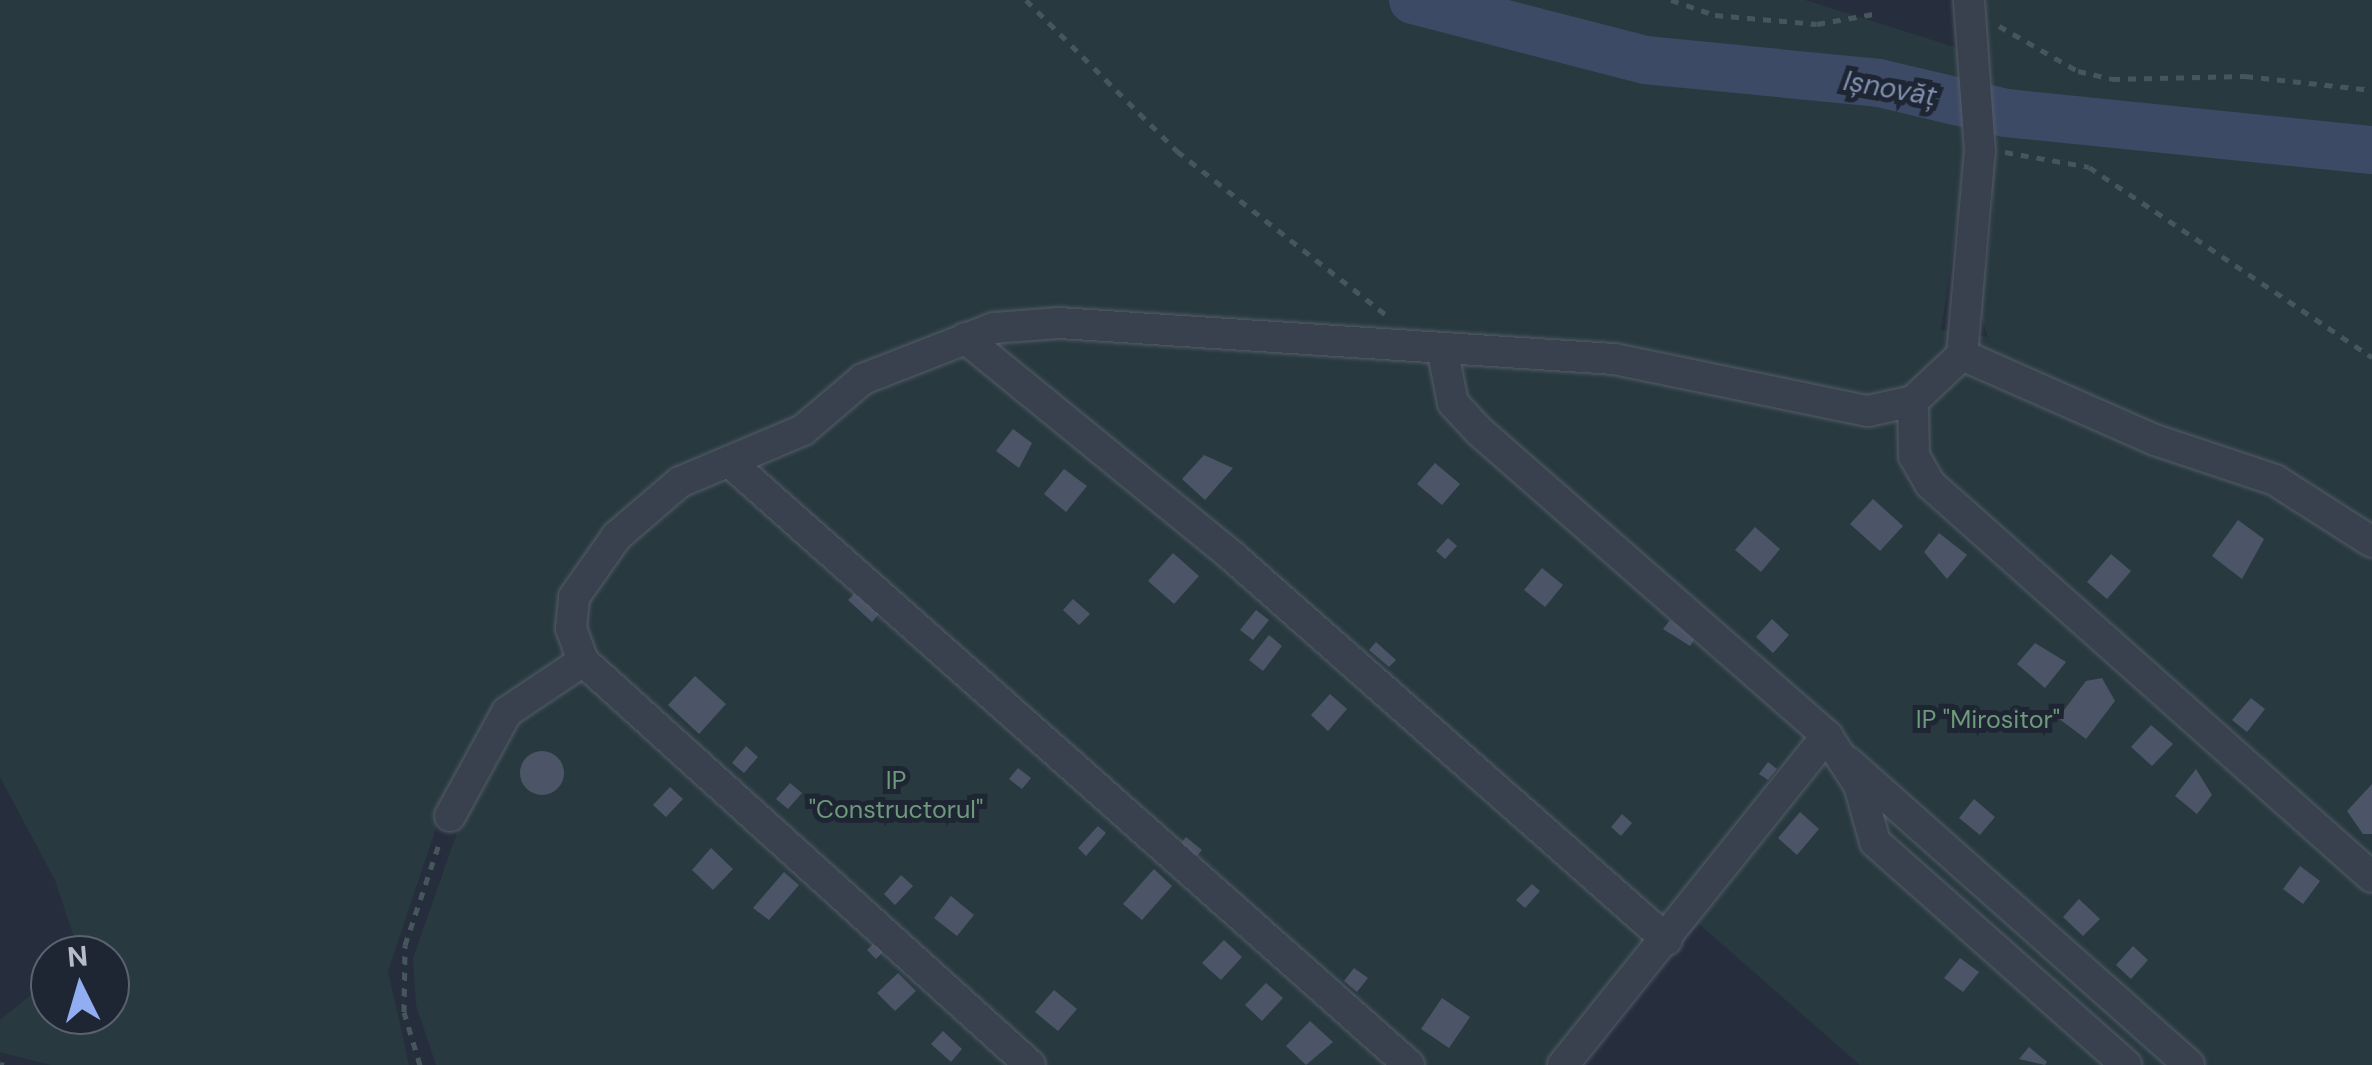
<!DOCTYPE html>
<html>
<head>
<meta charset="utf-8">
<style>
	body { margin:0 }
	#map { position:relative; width:2372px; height:1065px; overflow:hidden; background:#262e3e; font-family:"DM Sans",sans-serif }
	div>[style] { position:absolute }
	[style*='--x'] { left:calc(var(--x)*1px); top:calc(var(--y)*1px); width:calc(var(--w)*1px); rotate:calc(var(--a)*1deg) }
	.green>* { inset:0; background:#283a3f }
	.river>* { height:48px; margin:-24px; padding:0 24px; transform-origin:24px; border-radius:24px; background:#3d4a66 }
	.building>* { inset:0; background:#4c5567 }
	.round { border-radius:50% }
	.path>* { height:5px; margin-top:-2.5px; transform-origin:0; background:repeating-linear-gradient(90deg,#46575c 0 8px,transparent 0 16px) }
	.roads { filter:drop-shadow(0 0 2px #555c69) drop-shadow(0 0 2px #555c69) }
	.street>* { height:30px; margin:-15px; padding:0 15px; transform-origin:15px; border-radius:15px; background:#3a414e }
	span { translate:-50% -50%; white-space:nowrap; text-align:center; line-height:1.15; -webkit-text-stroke:10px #1f2633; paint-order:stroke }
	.park-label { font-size:25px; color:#6f997c }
	.water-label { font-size:28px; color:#7f8faf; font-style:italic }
	.north { position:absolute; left:30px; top:935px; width:100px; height:100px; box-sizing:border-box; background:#1f2633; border:2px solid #5b626f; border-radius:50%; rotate:355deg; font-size:28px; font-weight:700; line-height:40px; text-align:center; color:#b6bcc9 }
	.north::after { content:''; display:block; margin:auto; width:35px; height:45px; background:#92aef3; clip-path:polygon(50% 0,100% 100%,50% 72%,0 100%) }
</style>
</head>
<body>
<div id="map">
	<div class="green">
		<i style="clip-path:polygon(0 0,1805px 0,1967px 51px,1967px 157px,1941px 330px,1988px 337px,1980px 314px,1993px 214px,1985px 0,2372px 0,2372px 1065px,1860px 1065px,1699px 924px,1574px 1065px,436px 1065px,416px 1005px,413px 958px,458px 830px,440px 816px,388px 971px,409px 1065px,51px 1065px,0 1052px,0 1020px,50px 980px,50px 1015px,110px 1015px,110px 955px,80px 955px,55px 880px,0 777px)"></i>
	</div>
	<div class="river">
		<i style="--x:1413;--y:0;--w:240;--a:14.5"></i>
		<i style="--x:1645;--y:60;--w:235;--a:5.6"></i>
		<i style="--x:1879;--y:83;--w:130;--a:13.3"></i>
		<i style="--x:2006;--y:113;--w:368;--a:5.8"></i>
	</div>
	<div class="building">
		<i style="clip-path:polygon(1013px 429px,1032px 443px,1019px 468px,996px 451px)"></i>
		<i style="clip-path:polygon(1204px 455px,1233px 468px,1205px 500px,1182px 479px)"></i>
		<i style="clip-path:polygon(1435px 463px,1460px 484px,1442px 505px,1417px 484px)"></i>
		<i style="clip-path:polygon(1064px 469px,1087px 486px,1066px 512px,1044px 494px)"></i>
		<i style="clip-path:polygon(1873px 499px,1903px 526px,1880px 551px,1850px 524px)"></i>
		<i style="clip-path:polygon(2238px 520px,2264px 539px,2242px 579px,2212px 556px)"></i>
		<i style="clip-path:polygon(1755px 527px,1780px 549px,1761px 572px,1735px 550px)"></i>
		<i style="clip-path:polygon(1939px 533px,1967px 555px,1947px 579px,1924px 552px)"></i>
		<i style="clip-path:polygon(1448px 538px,1457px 546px,1445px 559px,1436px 551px)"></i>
		<i style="clip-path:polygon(1173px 553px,1199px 576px,1174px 604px,1148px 581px)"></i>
		<i style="clip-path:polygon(2111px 554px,2131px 571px,2107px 599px,2087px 582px)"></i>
		<i style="clip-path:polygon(1542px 568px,1563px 585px,1545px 607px,1524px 590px)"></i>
		<i style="clip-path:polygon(855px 593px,879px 614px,872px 622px,848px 600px)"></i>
		<i style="clip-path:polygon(1073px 599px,1090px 614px,1079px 625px,1063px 610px)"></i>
		<i style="clip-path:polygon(1256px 610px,1269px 620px,1253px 640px,1240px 630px)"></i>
		<i style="clip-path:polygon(1772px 619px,1789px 635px,1773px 653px,1756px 637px)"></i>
		<i style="clip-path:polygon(1670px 620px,1696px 637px,1690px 646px,1663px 629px)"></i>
		<i style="clip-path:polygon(1269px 635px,1282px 646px,1263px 671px,1249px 660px)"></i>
		<i style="clip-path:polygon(1376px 642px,1396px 660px,1389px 667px,1369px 650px)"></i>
		<i style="clip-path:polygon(2035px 643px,2066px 662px,2045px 688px,2017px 664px)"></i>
		<i style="clip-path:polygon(695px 676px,726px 704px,699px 734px,668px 705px)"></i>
		<i style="clip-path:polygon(2102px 678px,2115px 701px,2086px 739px,2058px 718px,2086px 681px)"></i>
		<i style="clip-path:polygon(1330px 694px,1347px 709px,1328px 731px,1311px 715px)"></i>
		<i style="clip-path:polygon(2251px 698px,2265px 709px,2247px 732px,2232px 720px)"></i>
		<i style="clip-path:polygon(2151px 725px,2173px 744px,2152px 766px,2131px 747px)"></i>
		<i style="clip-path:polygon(746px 746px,758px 757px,744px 773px,732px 763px)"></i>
		<i class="round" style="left:520px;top:751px;width:44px;height:44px"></i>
		<i style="clip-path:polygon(1768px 762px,1777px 769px,1768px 780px,1759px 774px)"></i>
		<i style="clip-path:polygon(1018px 768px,1031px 778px,1022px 789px,1009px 779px)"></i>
		<i style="clip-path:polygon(2196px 769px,2212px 795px,2197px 814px,2175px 796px)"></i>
		<i style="clip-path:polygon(790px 783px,802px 793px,788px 809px,776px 799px)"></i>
		<i style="clip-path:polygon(2372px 784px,2372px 834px,2363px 834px,2347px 811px)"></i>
		<i style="clip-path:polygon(670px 787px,683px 799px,666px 817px,653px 805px)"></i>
		<i style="clip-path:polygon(1974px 799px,1995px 817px,1980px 835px,1959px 818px)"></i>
		<i style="clip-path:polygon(1800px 812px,1819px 829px,1797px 855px,1778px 838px)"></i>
		<i style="clip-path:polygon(1622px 814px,1632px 823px,1621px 836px,1611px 827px)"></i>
		<i style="clip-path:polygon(1098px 826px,1106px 833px,1086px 856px,1078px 848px)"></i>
		<i style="clip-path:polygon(1186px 837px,1202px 850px,1196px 857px,1180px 844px)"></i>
		<i style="clip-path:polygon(711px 848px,733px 869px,713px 890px,692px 870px)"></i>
		<i style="clip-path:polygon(2300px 866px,2320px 881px,2303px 904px,2283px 889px)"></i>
		<i style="clip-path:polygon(1154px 869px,1172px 886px,1142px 920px,1123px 904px)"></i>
		<i style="clip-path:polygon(784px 872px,799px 885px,769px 920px,753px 908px)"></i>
		<i style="clip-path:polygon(901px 875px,913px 886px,895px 905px,884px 894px)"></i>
		<i style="clip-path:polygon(1532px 884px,1540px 891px,1525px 908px,1516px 900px)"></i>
		<i style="clip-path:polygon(951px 896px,974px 915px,957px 936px,934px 918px)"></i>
		<i style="clip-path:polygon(2079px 899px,2100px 919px,2083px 936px,2063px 917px)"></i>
		<i style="clip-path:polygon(1224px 940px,1242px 957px,1221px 980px,1202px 963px)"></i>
		<i style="clip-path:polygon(874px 943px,883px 952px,876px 959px,867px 950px)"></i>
		<i style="clip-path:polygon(2133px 946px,2148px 960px,2131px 979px,2116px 965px)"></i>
		<i style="clip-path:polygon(1960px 958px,1979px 972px,1963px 992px,1944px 978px)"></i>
		<i style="clip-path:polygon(1354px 968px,1368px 978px,1357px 992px,1344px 981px)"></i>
		<i style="clip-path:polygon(898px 973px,916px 991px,895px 1011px,877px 993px)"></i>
		<i style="clip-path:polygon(1266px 983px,1283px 998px,1262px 1021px,1245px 1005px)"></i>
		<i style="clip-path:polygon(1054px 990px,1077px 1009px,1058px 1031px,1035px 1012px)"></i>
		<i style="clip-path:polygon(1442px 998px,1470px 1017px,1449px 1048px,1421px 1029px)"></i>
		<i style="clip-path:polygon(1310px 1021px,1333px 1042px,1306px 1065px,1286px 1046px)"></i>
		<i style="clip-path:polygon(943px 1031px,962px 1049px,951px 1062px,931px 1044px)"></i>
		<i style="clip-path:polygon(2029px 1047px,2047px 1062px,2045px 1065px,2019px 1059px)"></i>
	</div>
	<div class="path">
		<i style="--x:1026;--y:0;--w:214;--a:45"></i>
		<i style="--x:1177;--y:151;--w:272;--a:38.1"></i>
		<i style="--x:1671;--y:0;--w:46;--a:18.8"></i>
		<i style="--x:1715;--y:15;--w:102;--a:5"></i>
		<i style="--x:1817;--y:24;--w:63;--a:-10.1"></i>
		<i style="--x:1999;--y:26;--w:91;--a:29.7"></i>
		<i style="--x:2078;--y:71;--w:35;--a:13"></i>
		<i style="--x:2112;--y:79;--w:133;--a:-1.3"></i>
		<i style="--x:2245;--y:76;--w:128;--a:6.3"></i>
		<i style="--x:2005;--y:152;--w:85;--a:10.1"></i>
		<i style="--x:2089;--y:167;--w:341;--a:33.9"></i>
		<i style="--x:0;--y:1064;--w:4;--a:14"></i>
		<i style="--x:420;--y:1065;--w:55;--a:-106.8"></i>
		<i style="--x:404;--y:1012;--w:67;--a:-89.1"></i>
		<i style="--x:405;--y:945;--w:110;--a:-71.4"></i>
	</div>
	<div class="roads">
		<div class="street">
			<i style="--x:965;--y:338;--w:345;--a:39.2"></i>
			<i style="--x:1232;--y:556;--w:580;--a:41.44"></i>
			<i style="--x:1442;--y:348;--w:56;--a:78.7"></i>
			<i style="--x:1453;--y:403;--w:38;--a:47"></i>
			<i style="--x:1479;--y:431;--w:463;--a:41.2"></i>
			<i style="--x:1827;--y:736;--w:59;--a:56.9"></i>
			<i style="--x:1859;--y:785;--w:59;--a:74.3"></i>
			<i style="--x:1875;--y:842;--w:336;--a:41.6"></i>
			<i style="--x:1962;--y:355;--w:211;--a:23.8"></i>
			<i style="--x:2155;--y:440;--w:126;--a:18.4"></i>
			<i style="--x:2275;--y:480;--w:115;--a:32.6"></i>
			<i style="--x:1913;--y:401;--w:55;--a:89"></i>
			<i style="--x:1914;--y:456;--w:32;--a:60"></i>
			<i style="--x:1930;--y:484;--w:591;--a:41.64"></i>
			<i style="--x:733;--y:465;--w:904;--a:41.59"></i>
			<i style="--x:1848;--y:762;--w:456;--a:41.6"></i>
			<i style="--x:450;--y:816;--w:119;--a:-61.3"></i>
			<i style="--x:507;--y:712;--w:92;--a:-33.9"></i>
			<i style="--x:1030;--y:1065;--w:603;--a:-137.89"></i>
			<i style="--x:583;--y:661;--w:35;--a:-110"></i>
			<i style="--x:571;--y:628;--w:31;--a:-84"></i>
			<i style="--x:574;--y:597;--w:75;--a:-54.8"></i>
			<i style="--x:617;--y:536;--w:83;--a:-40.6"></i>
			<i style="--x:680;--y:482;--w:134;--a:-22.9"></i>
			<i style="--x:803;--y:430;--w:79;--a:-40.4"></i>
			<i style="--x:863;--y:379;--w:141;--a:-21.3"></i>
			<i style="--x:994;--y:328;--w:65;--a:-4.4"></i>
			<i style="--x:1059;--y:323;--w:556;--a:3.71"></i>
			<i style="--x:1614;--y:359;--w:259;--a:11.6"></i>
			<i style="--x:1868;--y:411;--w:46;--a:-12.5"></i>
			<i style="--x:1913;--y:401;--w:67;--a:-43.2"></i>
			<i style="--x:1962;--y:355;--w:205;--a:-85"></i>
			<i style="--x:1980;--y:151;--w:151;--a:-94.2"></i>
			<i style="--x:1563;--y:1065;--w:422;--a:-51.3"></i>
		</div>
	</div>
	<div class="park-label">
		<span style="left:1988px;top:720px">IP "Mirositor"</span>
		<span style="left:896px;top:796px">IP<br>"Constructorul"</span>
	</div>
	<div class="water-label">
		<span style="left:1890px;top:89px;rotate:10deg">Ișnovăț</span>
	</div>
	<div class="north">N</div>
</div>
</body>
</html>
